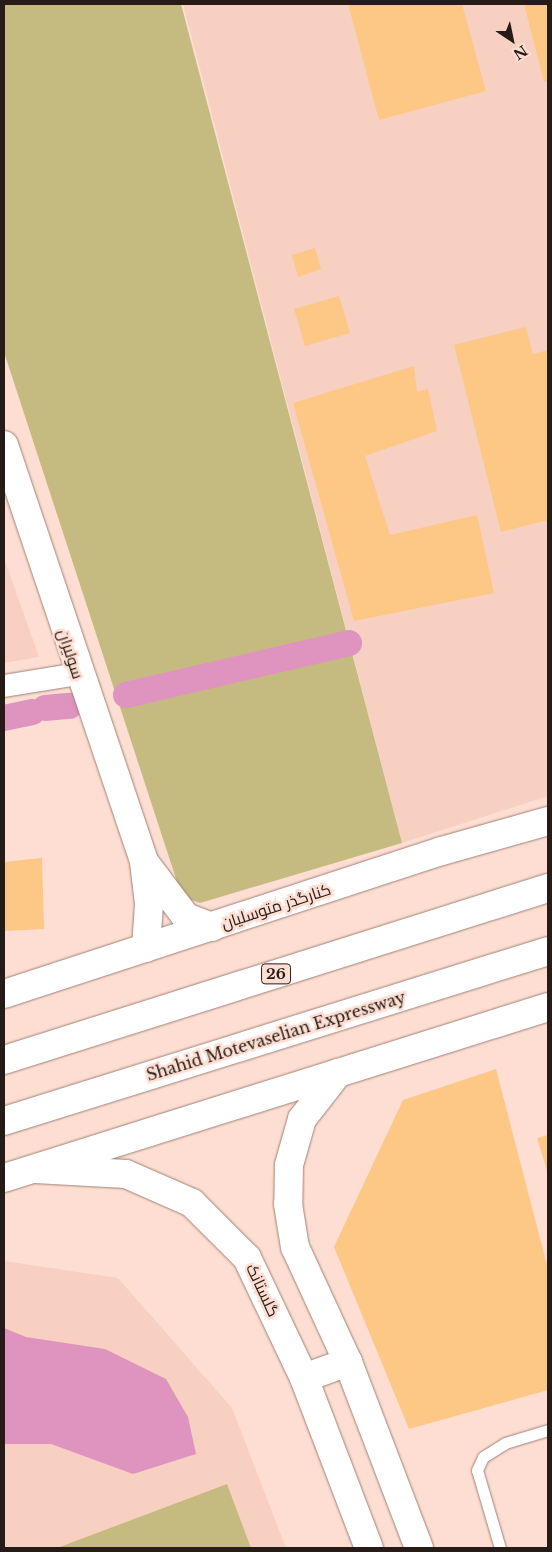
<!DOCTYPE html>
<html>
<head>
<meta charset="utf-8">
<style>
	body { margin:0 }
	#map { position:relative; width:552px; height:1552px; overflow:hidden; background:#feded2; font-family:"Libre Baskerville",Cairo,serif }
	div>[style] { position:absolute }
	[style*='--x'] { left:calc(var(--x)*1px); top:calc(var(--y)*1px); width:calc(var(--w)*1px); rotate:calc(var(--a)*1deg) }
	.built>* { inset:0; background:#f8d0c1 }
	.green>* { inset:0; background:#c5bb81 }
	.water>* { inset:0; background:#de94be }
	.canal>* { height:26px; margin:-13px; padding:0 13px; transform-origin:13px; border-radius:13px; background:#de94be }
	.building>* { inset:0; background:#fdc785 }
	.roads { filter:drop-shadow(0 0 1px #9e8277) drop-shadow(0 0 1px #9e8277) }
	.service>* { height:11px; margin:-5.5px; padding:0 5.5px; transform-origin:5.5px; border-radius:5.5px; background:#fff }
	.minor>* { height:22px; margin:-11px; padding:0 11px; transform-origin:11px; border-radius:11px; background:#fff }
	.tertiary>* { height:28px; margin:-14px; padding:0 14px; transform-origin:14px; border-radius:14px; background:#fff }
	.secondary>* { height:28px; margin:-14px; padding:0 14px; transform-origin:14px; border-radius:14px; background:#fff }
	.primary>* { height:28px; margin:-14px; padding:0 14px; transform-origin:14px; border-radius:14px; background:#fff }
	.trunk>* { height:28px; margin:-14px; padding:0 14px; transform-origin:14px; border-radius:14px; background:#fff }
	span { translate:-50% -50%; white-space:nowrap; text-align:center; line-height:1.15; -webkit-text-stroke:5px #feded2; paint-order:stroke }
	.shield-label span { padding:1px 4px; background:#feded2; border:1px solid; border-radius:4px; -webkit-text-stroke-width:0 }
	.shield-label { font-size:15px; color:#261b16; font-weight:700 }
	.street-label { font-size:16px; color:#261b16 }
	.frame { position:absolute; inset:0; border:5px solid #261b16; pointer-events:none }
	.north { position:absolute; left:487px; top:15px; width:50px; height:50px; -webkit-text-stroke:4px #feded2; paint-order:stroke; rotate:146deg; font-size:14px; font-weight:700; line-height:20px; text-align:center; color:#261b16 }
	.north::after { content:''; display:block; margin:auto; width:18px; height:22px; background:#261b16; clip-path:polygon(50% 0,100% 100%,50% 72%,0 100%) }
</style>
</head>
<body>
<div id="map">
	<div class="built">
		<i style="clip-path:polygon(183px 4px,548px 4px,548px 796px,402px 843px)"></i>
		<i style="clip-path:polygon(4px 558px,39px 657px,4px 663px)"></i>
		<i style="clip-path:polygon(4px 1261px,118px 1278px,232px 1408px,286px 1548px,4px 1548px)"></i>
	</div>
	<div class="green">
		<i style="clip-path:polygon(4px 4px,181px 4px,402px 843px,200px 903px,182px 897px,4px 352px)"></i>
		<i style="clip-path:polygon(227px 1484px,251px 1548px,57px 1548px)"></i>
	</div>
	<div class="water">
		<i style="clip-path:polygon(4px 1328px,26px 1337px,105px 1349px,166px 1379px,188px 1417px,196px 1454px,133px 1474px,51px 1444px,4px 1444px)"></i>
	</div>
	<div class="canal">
		<i style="--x:126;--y:695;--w:229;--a:-13.1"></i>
		<i style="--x:45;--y:708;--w:25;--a:-5"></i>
		<i style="--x:4;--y:718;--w:29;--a:-12"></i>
	</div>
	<div class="building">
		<i style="clip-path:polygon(348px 4px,462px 4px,486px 91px,379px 120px)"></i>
		<i style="clip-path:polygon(524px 4px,548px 4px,548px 81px,544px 82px)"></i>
		<i style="clip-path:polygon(315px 248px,321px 269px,298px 277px,292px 255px)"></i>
		<i style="clip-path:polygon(339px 296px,350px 333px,305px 346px,294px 309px)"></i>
		<i style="clip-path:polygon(526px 327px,533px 354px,548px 350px,548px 520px,501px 532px,454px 345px)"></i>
		<i style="clip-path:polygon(414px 366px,417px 392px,428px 389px,437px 431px,365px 456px,390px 535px,477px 515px,494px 593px,354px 621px,293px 403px)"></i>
		<i style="clip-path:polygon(42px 858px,44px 929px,4px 931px,4px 862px)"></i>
		<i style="clip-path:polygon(496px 1069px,548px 1269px,548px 1390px,409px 1429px,334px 1247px,403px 1100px)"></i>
		<i style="clip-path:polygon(548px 1135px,548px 1174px,537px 1138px)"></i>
	</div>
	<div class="roads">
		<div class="service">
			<i style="--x:500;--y:1548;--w:81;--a:-106.4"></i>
			<i style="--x:477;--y:1470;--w:14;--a:-65"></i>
			<i style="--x:483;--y:1457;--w:26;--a:-32"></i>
			<i style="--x:505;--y:1443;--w:45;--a:-16.8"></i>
		</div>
		<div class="minor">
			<i style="--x:4;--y:686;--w:74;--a:-9.3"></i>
		</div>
		<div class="tertiary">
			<i style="--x:338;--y:1073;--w:58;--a:128"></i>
			<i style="--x:302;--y:1119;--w:48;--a:105.8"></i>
			<i style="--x:289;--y:1165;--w:39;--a:91"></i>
			<i style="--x:288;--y:1204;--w:44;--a:80.8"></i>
			<i style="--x:295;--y:1247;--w:127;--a:65.3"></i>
			<i style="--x:348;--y:1362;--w:199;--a:69.1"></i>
			<i style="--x:35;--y:1169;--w:91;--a:3.1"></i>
			<i style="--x:126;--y:1174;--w:72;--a:23.7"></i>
			<i style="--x:192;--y:1203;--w:78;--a:45"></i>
			<i style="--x:247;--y:1258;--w:133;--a:64.6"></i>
			<i style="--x:304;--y:1378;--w:182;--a:69.1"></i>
			<i style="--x:304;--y:1378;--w:47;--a:-20"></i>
		</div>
		<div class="secondary">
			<i style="--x:4;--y:445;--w:440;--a:71.4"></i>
			<i style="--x:144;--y:862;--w:42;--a:83.2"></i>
			<i style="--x:149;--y:904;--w:44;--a:93.9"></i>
			<i style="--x:145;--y:863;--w:68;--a:52.8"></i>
			<i style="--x:186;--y:917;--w:28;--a:21"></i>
		</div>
		<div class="primary">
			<i style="--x:4;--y:994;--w:461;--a:-18.1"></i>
			<i style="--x:442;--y:851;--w:110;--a:-15.8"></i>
			<i style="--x:4;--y:1178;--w:570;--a:-17.45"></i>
		</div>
		<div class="trunk">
			<i style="--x:4;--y:1060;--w:571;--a:-17.55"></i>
			<i style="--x:4;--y:1121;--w:570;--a:-17.35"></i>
		</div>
	</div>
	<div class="shield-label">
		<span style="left:276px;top:974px">26</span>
	</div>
	<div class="street-label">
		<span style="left:71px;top:654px;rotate:72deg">سولیران</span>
		<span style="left:276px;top:906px;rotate:-18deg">کنارگذر متوسلیان</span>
		<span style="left:276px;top:1036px;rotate:-17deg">Shahid Motevaselian Expressway</span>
		<span style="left:263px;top:1290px;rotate:65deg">گلستانک</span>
	</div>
	<div class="frame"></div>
	<div class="north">N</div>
</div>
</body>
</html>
